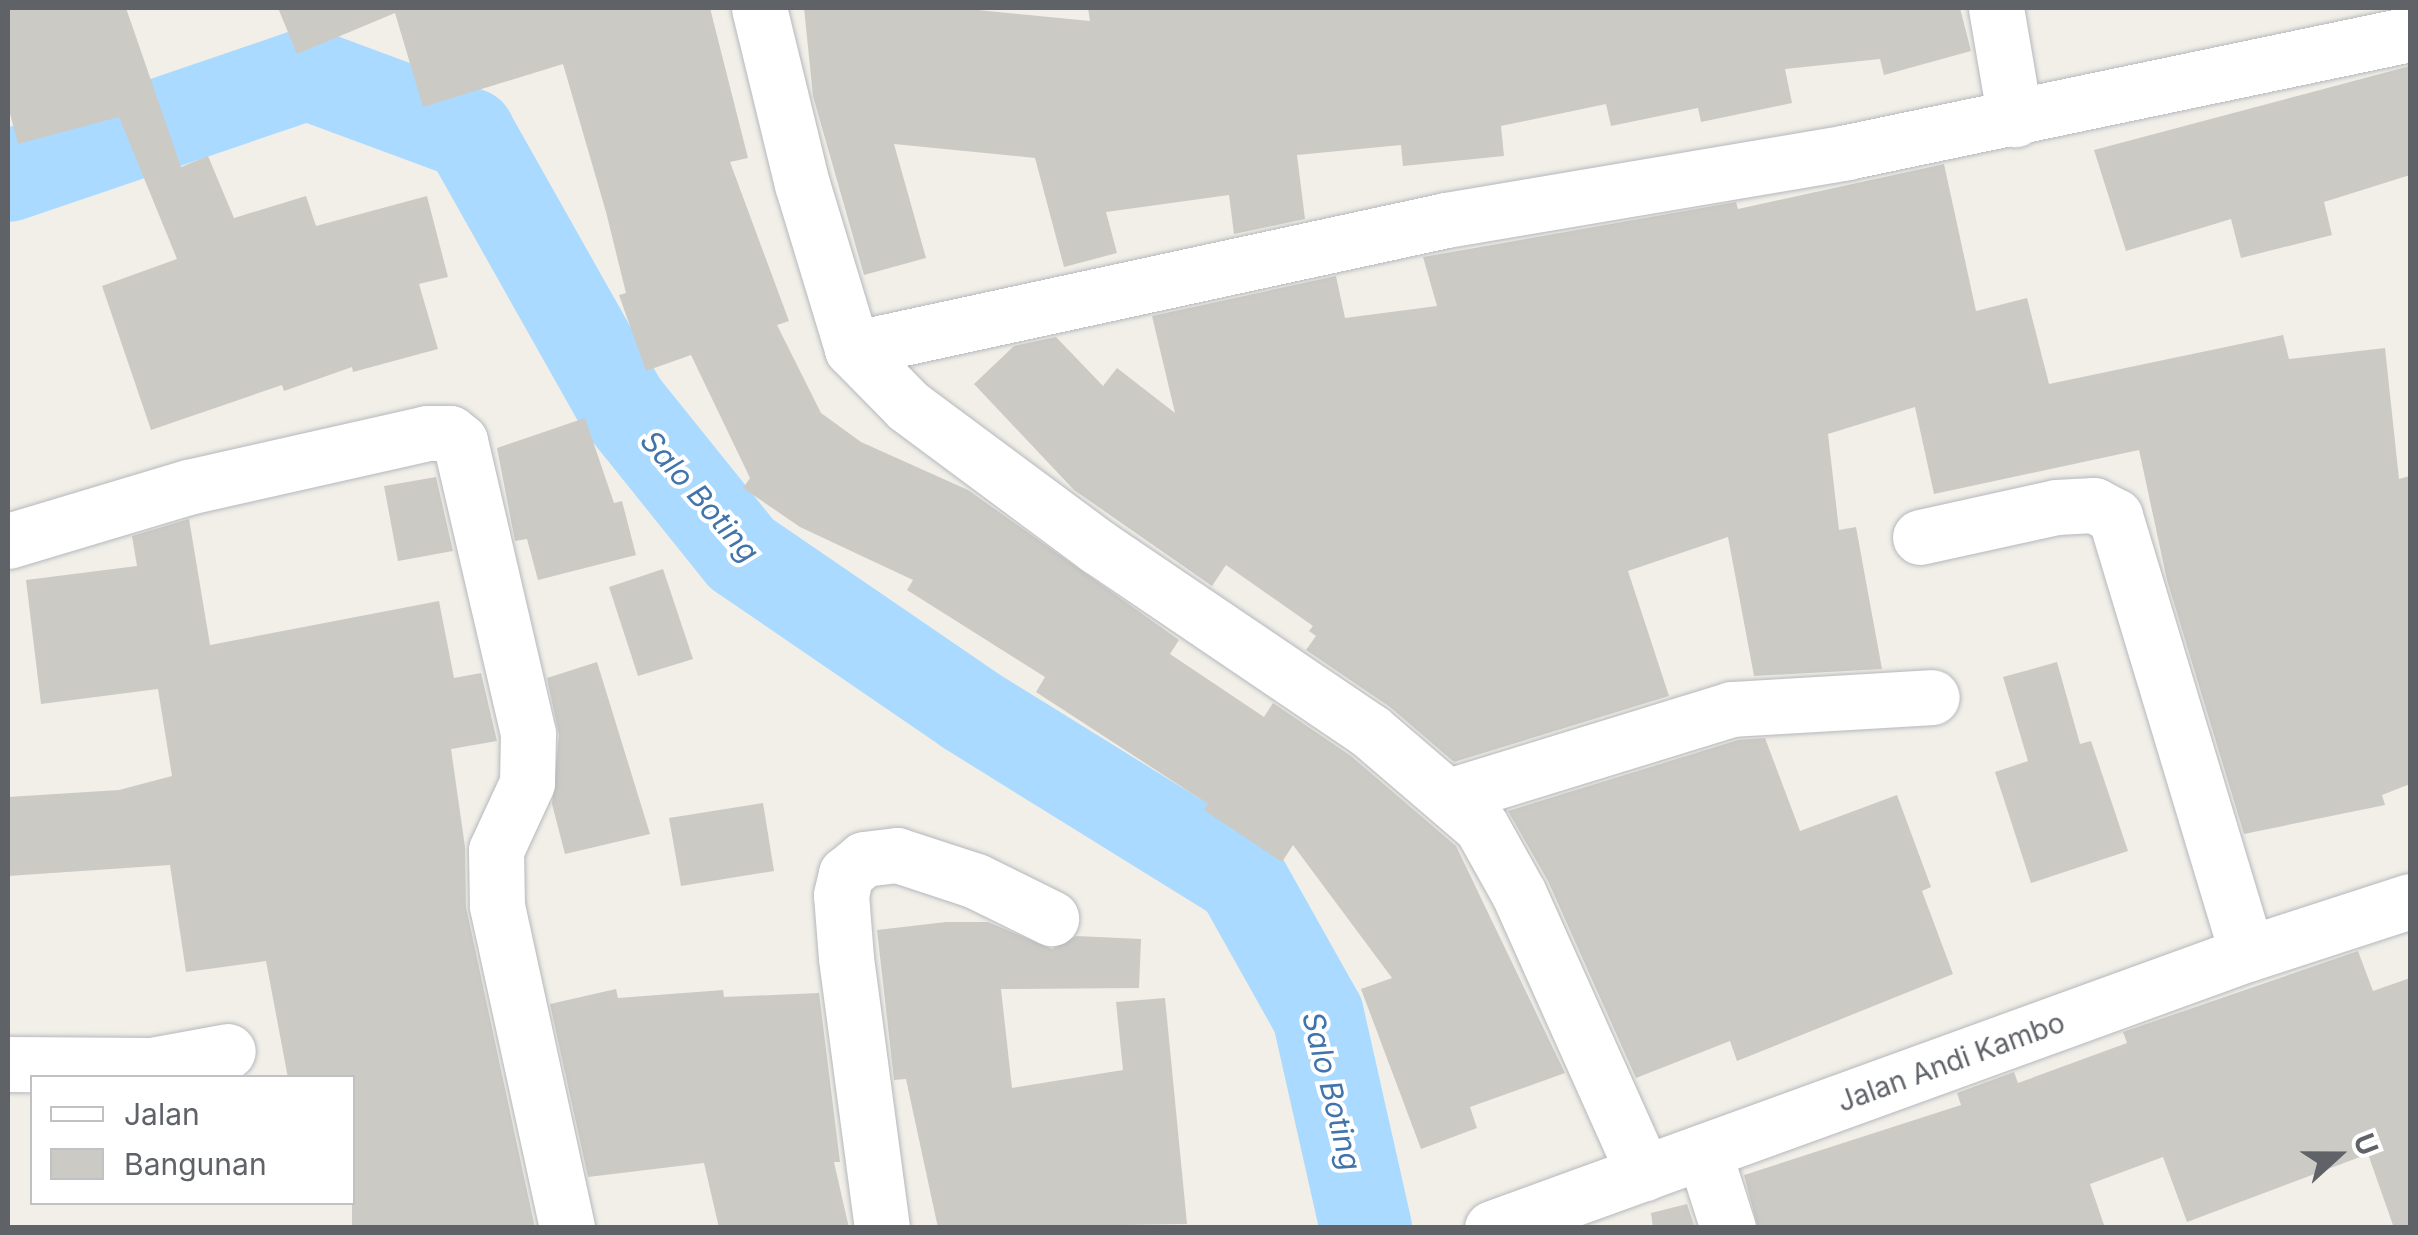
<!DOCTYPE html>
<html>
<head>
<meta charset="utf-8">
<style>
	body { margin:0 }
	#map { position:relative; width:2418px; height:1235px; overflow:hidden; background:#f1efe8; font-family:Inter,sans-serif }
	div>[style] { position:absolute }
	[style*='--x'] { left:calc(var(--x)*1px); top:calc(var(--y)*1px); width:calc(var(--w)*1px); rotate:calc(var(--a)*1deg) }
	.river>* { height:92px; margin:-46px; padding:0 46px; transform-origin:46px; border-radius:46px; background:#aadaff }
	.building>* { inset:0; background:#cccac5 }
	.roads { filter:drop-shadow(0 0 2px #b5b8bc) drop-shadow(0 0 2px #b5b8bc) }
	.minor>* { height:55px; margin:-27.5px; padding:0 27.5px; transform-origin:27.5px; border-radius:27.5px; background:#fff }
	span { translate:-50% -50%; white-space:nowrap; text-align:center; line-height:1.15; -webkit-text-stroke:8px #fff; paint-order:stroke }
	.street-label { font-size:28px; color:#5f6368 }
	.water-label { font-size:30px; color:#4174aa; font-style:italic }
	.frame { position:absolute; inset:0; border:10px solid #5f6368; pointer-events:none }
	.legend { position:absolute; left:30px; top:1075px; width:325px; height:130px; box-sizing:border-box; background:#fff; border:2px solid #bfc1c3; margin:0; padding:12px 18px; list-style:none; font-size:30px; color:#5f6368 }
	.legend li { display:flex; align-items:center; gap:20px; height:50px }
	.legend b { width:50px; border:2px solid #bfc1c3 }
	.north { position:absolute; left:2288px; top:1105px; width:100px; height:100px; -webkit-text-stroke:8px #fff; paint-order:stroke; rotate:69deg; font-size:28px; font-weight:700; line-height:40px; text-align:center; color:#5f6368 }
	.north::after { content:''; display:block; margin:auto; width:35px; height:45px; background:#5f6368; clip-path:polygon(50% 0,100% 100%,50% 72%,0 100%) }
</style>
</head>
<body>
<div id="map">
	<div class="river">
		<i style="--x:8;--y:176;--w:316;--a:-18.8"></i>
		<i style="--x:307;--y:74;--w:173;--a:20.3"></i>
		<i style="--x:469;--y:134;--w:311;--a:60.6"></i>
		<i style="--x:622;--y:405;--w:191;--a:51.2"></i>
		<i style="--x:742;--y:554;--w:274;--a:34.4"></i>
		<i style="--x:968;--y:709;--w:321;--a:31.8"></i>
		<i style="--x:1241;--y:878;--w:157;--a:60.7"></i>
		<i style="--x:1318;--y:1015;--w:218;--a:77.3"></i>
	</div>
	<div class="building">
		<i style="clip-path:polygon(8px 8px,126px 8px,181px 167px,208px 156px,234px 218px,306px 196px,316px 226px,427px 196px,448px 277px,419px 284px,438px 349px,353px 372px,352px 367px,284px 391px,282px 385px,151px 430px,102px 286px,177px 259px,119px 117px,18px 144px,8px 106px)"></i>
		<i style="clip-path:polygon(278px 8px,710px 8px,748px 158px,730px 162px,789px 321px,777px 325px,821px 413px,861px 442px,968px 490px,1179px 640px,1170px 654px,1264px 717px,1273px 703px,1351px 756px,1456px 846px,1565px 1073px,1470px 1107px,1477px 1128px,1421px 1149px,1361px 989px,1392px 978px,1293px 845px,1282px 862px,1204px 810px,1208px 804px,1036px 692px,1045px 677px,907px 590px,913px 580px,800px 527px,743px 488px,750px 478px,691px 355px,646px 371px,619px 295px,626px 293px,606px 212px,563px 64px,423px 107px,395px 13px,297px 54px)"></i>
		<i style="clip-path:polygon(804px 8px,958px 8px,1090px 21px,1088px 8px,1960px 8px,1971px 51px,1884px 75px,1880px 59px,1785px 69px,1792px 103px,1701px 122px,1698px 108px,1611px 126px,1606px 104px,1501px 126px,1504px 156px,1403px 166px,1401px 145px,1297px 155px,1305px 219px,1234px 234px,1229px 195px,1106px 212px,1117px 253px,1064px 267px,1035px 158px,894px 144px,926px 258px,864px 275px,813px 96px)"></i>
		<i style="clip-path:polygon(2410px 66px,2410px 175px,2324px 202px,2332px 235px,2241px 258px,2231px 219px,2126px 251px,2094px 150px)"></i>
		<i style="clip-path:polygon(1944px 164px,1976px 311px,2027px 298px,2049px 384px,2283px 335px,2289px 359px,2385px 348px,2399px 479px,2410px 476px,2410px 784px,2382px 795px,2385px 805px,2244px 834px,2167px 580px,2139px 450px,1934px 494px,1915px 407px,1828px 434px,1839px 530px,1856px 527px,1882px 669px,1754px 676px,1728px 537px,1628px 571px,1669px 696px,1454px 762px,1390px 707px,1306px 650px,1316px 636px,1309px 631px,1313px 626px,1226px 565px,1212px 586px,1074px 490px,974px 384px,1014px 346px,1056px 337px,1103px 386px,1117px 368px,1175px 413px,1152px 316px,1336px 276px,1345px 318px,1437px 306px,1423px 257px,1736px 202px,1738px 209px)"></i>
		<i style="clip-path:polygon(585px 418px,614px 503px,622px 501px,636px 555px,538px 580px,527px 539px,515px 541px,497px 448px)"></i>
		<i style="clip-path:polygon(436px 477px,453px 551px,398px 561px,384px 486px)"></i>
		<i style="clip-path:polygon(189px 519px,210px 645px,439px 601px,454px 678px,481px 673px,497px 741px,451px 749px,465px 847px,466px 907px,535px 1228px,352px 1228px,352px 1078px,288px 1078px,266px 961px,186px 972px,170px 865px,8px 876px,8px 797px,119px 790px,172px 776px,158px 689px,41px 704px,26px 580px,137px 566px,132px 536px)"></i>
		<i style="clip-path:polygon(663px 569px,693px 659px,638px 676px,609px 587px)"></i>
		<i style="clip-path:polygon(597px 662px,650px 834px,565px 854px,552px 804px,559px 735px,547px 678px)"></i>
		<i style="clip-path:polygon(2057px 662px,2080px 744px,2091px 741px,2128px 851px,2031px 883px,1995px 772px,2028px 761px,2003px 677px)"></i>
		<i style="clip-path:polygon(1765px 738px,1800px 831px,1897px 795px,1931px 887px,1922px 891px,1953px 974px,1737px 1061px,1730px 1041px,1636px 1078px,1548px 881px,1508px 811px,1738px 740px)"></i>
		<i style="clip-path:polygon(763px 803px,774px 871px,681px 886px,669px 818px)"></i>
		<i style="clip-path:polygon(946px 922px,988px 922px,1052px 949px,1076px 936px,1141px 939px,1139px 988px,1001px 989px,1012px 1088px,1123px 1070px,1116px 1002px,1165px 998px,1187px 1224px,938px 1228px,906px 1079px,894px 1080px,877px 930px)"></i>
		<i style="clip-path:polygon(2358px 951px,2373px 991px,2410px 978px,2410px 1228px,2394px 1228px,2368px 1154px,2187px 1222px,2163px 1157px,2090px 1184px,2105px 1228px,1758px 1228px,1744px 1175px,1961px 1105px,1957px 1093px,2014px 1072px,2018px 1083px,2127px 1043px,2123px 1032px)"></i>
		<i style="clip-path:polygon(616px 989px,618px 998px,723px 990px,724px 997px,819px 993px,840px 1162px,834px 1162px,849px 1228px,719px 1228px,704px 1163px,588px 1177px,550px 1004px)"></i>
		<i style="clip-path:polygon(1687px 1204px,1695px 1228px,1653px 1228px,1651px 1213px)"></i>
	</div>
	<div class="roads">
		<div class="minor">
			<i style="--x:759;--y:8;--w:181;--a:76.3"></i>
			<i style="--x:802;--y:184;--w:172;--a:73.1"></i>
			<i style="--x:852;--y:349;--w:80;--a:45.5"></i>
			<i style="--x:908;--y:406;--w:237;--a:36.6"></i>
			<i style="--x:1098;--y:547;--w:328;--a:34.1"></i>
			<i style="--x:1370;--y:731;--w:146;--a:40.6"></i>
			<i style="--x:1481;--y:826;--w:78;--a:60.8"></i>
			<i style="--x:1519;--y:894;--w:306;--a:65.9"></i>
			<i style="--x:1996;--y:8;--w:113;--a:80.3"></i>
			<i style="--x:852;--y:349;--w:608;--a:-12.25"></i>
			<i style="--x:1446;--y:220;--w:407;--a:-9.6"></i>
			<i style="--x:1847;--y:152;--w:575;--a:-11.84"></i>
			<i style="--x:1920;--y:537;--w:139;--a:-12.4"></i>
			<i style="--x:2056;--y:507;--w:38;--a:-3"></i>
			<i style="--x:2094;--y:505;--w:24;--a:28"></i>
			<i style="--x:2115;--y:516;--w:457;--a:73.2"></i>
			<i style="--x:8;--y:541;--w:188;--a:-16.7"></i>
			<i style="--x:188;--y:487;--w:245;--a:-12.7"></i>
			<i style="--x:427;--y:433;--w:23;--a:0"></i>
			<i style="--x:450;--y:433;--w:13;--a:39"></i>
			<i style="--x:460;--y:441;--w:301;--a:76.9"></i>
			<i style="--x:528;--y:734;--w:49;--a:91.2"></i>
			<i style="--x:527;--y:783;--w:74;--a:114.8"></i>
			<i style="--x:496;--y:850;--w:56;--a:89"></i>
			<i style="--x:497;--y:906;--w:330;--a:77.7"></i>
			<i style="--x:1449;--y:796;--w:296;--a:-17.1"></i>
			<i style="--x:1732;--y:709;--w:200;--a:-3.4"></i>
			<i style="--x:8;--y:1064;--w:143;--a:0.4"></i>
			<i style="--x:151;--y:1065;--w:78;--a:-10.3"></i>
			<i style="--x:1704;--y:1153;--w:79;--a:72.3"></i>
			<i style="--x:882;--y:1228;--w:272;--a:-97.6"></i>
			<i style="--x:846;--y:958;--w:63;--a:-94.5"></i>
			<i style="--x:841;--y:895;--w:22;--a:-77"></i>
			<i style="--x:846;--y:874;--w:23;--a:-40"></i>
			<i style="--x:864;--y:859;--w:33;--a:-7"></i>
			<i style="--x:897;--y:855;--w:83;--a:18.2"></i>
			<i style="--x:976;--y:881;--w:84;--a:26.3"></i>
			<i style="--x:1492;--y:1228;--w:803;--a:-19.95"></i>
			<i style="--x:2247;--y:954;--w:171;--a:-18"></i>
		</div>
	</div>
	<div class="street-label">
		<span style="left:1951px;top:1062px;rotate:-20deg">Jalan Andi Kambo</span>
	</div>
	<div class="water-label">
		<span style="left:700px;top:496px;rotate:49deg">Salo Boting</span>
		<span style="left:1332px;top:1091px;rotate:76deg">Salo Boting</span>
	</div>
	<div class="frame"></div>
	<ul class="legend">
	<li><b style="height:12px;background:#fff"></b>Jalan</li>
	<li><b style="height:28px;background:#cccac5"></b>Bangunan</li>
	</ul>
	<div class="north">U</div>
</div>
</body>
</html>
